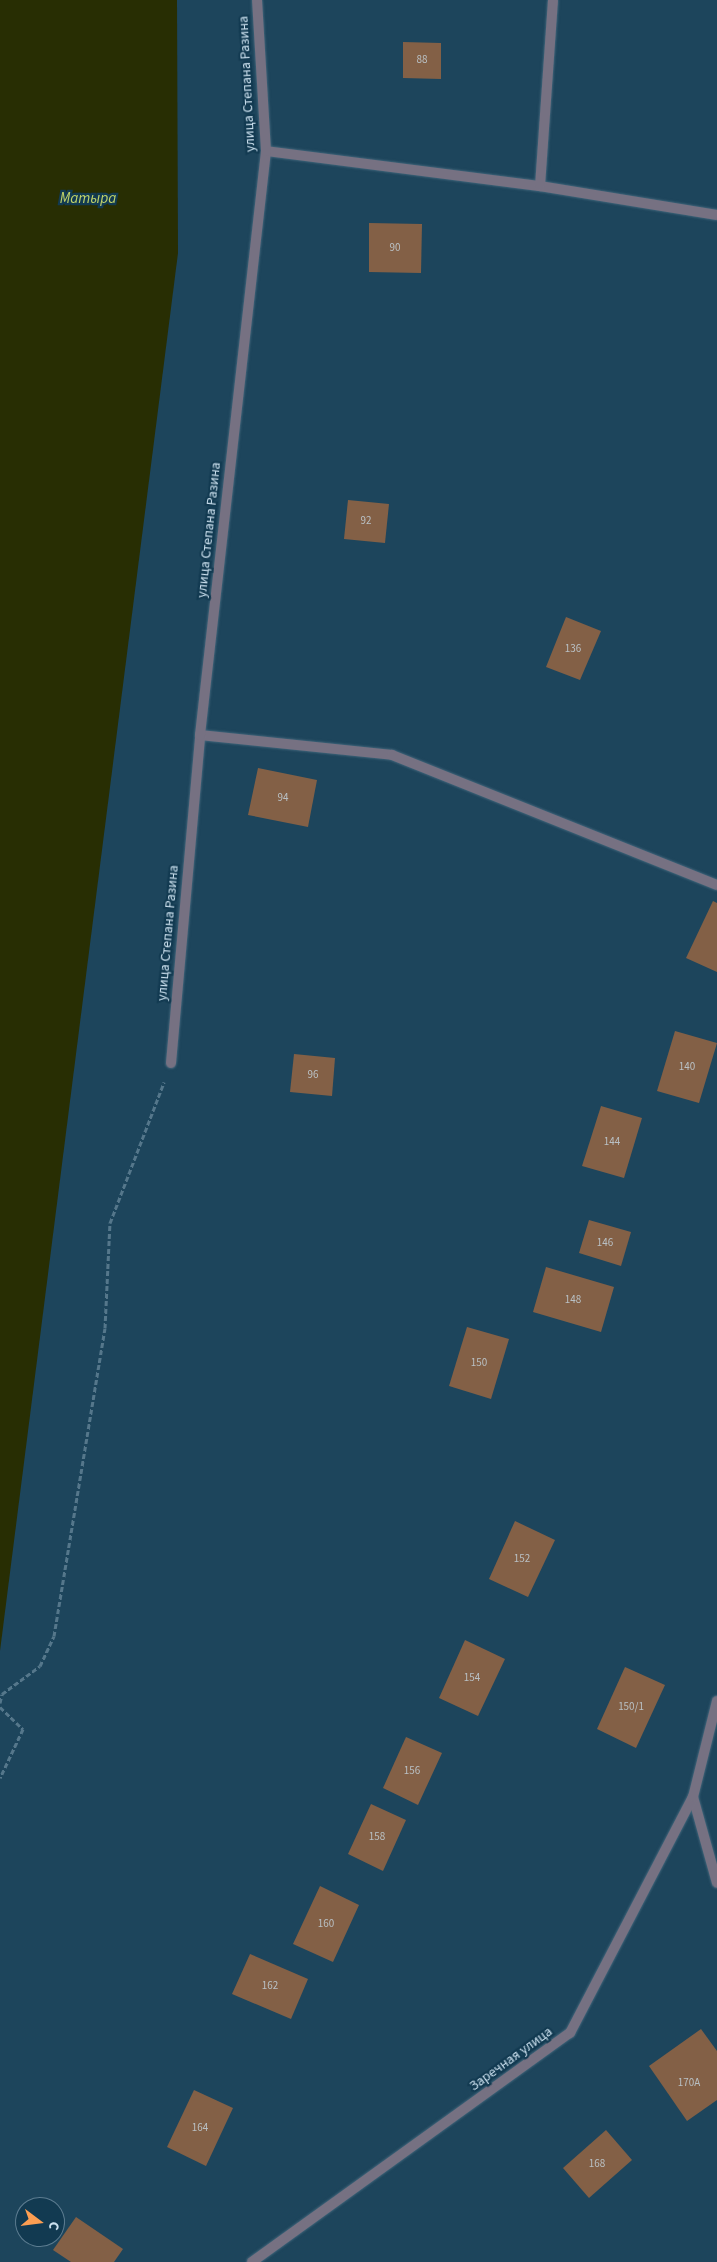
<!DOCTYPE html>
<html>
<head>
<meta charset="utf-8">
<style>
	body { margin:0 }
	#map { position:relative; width:717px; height:2262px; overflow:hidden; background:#1d455c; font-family:"Source Sans 3",sans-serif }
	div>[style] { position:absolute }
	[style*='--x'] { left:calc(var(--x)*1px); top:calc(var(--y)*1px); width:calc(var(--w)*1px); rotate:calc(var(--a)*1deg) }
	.water>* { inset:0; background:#282e03 }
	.building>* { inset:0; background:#836046 }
	.path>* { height:3px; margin-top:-1.5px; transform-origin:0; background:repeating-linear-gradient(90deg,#55778b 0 5px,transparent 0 7.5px) }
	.roads { filter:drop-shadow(0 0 1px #406479) drop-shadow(0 0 1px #406479) }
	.street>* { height:10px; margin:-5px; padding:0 5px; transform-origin:5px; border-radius:5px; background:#767182 }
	span { translate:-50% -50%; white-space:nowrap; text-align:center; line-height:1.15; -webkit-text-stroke:4.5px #123a51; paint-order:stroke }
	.number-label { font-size:11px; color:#b9c0c4 }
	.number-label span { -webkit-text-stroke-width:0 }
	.street-label { font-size:14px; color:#cbe0ee }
	.water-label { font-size:15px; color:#c1d369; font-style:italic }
	.north { position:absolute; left:15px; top:2197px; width:50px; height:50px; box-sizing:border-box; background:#123a51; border:1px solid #5c7c90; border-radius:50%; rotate:105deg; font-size:14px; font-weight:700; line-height:20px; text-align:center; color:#cbe0ee }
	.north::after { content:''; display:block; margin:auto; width:18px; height:22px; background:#fc9e52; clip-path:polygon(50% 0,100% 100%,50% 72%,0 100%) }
</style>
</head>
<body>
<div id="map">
	<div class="water">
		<i style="clip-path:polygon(0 0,177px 0,178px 253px,0 1651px)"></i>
	</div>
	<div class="building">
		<i style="clip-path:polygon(403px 42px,441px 43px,441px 79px,403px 78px)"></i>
		<i style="clip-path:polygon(369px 223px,422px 224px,421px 273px,369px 272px)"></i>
		<i style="clip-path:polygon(348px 500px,389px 504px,385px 543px,344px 539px)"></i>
		<i style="clip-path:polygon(566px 617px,601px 631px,580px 680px,546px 667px)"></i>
		<i style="clip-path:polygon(258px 768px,317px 780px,308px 827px,248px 815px)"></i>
		<i style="clip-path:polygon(713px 901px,717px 903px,717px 972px,686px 958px)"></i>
		<i style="clip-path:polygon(675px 1031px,717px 1043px,699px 1103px,657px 1091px)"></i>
		<i style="clip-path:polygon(294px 1054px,335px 1058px,332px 1096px,290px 1092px)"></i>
		<i style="clip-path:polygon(601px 1106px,642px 1118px,624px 1178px,582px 1166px)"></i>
		<i style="clip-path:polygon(589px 1220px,631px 1232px,621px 1266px,579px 1253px)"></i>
		<i style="clip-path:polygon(546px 1267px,614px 1287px,601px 1332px,533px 1312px)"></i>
		<i style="clip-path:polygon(467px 1327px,509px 1339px,491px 1399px,449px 1386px)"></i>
		<i style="clip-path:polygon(515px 1521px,555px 1540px,528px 1597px,489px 1579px)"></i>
		<i style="clip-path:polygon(465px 1640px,505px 1659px,478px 1716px,439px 1698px)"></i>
		<i style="clip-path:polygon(625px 1667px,665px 1685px,636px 1748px,597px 1729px)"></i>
		<i style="clip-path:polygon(406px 1737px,442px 1753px,418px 1805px,383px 1788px)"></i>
		<i style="clip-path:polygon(371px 1804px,406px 1820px,383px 1871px,348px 1854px)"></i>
		<i style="clip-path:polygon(320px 1886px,359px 1905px,333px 1962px,293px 1944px)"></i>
		<i style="clip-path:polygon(250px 1954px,308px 1979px,291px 2019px,232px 1994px)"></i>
		<i style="clip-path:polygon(701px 2029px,717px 2051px,717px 2100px,687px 2121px,649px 2066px)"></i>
		<i style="clip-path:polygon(194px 2090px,233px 2108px,206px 2166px,167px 2147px)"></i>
		<i style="clip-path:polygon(606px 2130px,632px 2160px,589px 2198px,563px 2168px)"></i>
		<i style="clip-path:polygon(76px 2217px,123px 2249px,114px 2262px,71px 2262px,53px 2250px)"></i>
	</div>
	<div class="path">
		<i style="--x:0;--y:1703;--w:9;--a:-77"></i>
		<i style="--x:2;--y:1694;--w:47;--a:-36.4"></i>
		<i style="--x:40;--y:1666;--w:33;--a:-65"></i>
		<i style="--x:54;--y:1636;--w:312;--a:-80.6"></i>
		<i style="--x:105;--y:1328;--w:105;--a:-87.3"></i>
		<i style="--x:110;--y:1223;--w:151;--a:-69"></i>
		<i style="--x:0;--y:1707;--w:32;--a:44"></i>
		<i style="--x:23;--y:1729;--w:54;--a:115.1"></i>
	</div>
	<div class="roads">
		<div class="street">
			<i style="--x:266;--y:151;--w:276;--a:7.3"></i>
			<i style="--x:540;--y:186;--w:179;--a:9.3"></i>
			<i style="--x:540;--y:186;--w:186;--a:-86"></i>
			<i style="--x:200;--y:735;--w:193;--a:5.9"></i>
			<i style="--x:392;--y:755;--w:350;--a:21.8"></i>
			<i style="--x:171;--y:1063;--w:329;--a:-84.9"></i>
			<i style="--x:200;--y:735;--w:588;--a:-83.55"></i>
			<i style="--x:266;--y:151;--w:151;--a:-93.4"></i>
			<i style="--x:693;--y:1797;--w:89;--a:74.4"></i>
			<i style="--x:252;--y:2262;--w:392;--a:-35.8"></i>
			<i style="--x:570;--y:2033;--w:266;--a:-62.5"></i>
			<i style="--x:693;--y:1797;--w:99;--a:-76"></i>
		</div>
	</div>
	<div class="number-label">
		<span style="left:422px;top:60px">88</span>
		<span style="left:395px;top:248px">90</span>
		<span style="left:366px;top:521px">92</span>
		<span style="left:573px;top:649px">136</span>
		<span style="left:283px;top:798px">94</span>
		<span style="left:687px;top:1067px">140</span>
		<span style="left:313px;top:1075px">96</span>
		<span style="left:612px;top:1142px">144</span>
		<span style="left:605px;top:1243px">146</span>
		<span style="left:573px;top:1300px">148</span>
		<span style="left:479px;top:1363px">150</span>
		<span style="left:522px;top:1559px">152</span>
		<span style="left:472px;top:1678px">154</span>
		<span style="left:631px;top:1707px">150/1</span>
		<span style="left:412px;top:1771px">156</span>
		<span style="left:377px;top:1837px">158</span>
		<span style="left:326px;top:1924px">160</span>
		<span style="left:270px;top:1986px">162</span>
		<span style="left:689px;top:2083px">170А</span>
		<span style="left:200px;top:2128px">164</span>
		<span style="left:597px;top:2164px">168</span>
	</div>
	<div class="street-label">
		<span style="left:247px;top:84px;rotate:-93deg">улица Степана Разина</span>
		<span style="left:209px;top:530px;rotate:-84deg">улица Степана Разина</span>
		<span style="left:168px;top:933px;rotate:-85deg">улица Степана Разина</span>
		<span style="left:511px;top:2059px;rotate:-36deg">Заречная улица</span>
	</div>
	<div class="water-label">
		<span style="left:88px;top:199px">Матыра</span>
	</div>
	<div class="north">С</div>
</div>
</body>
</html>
